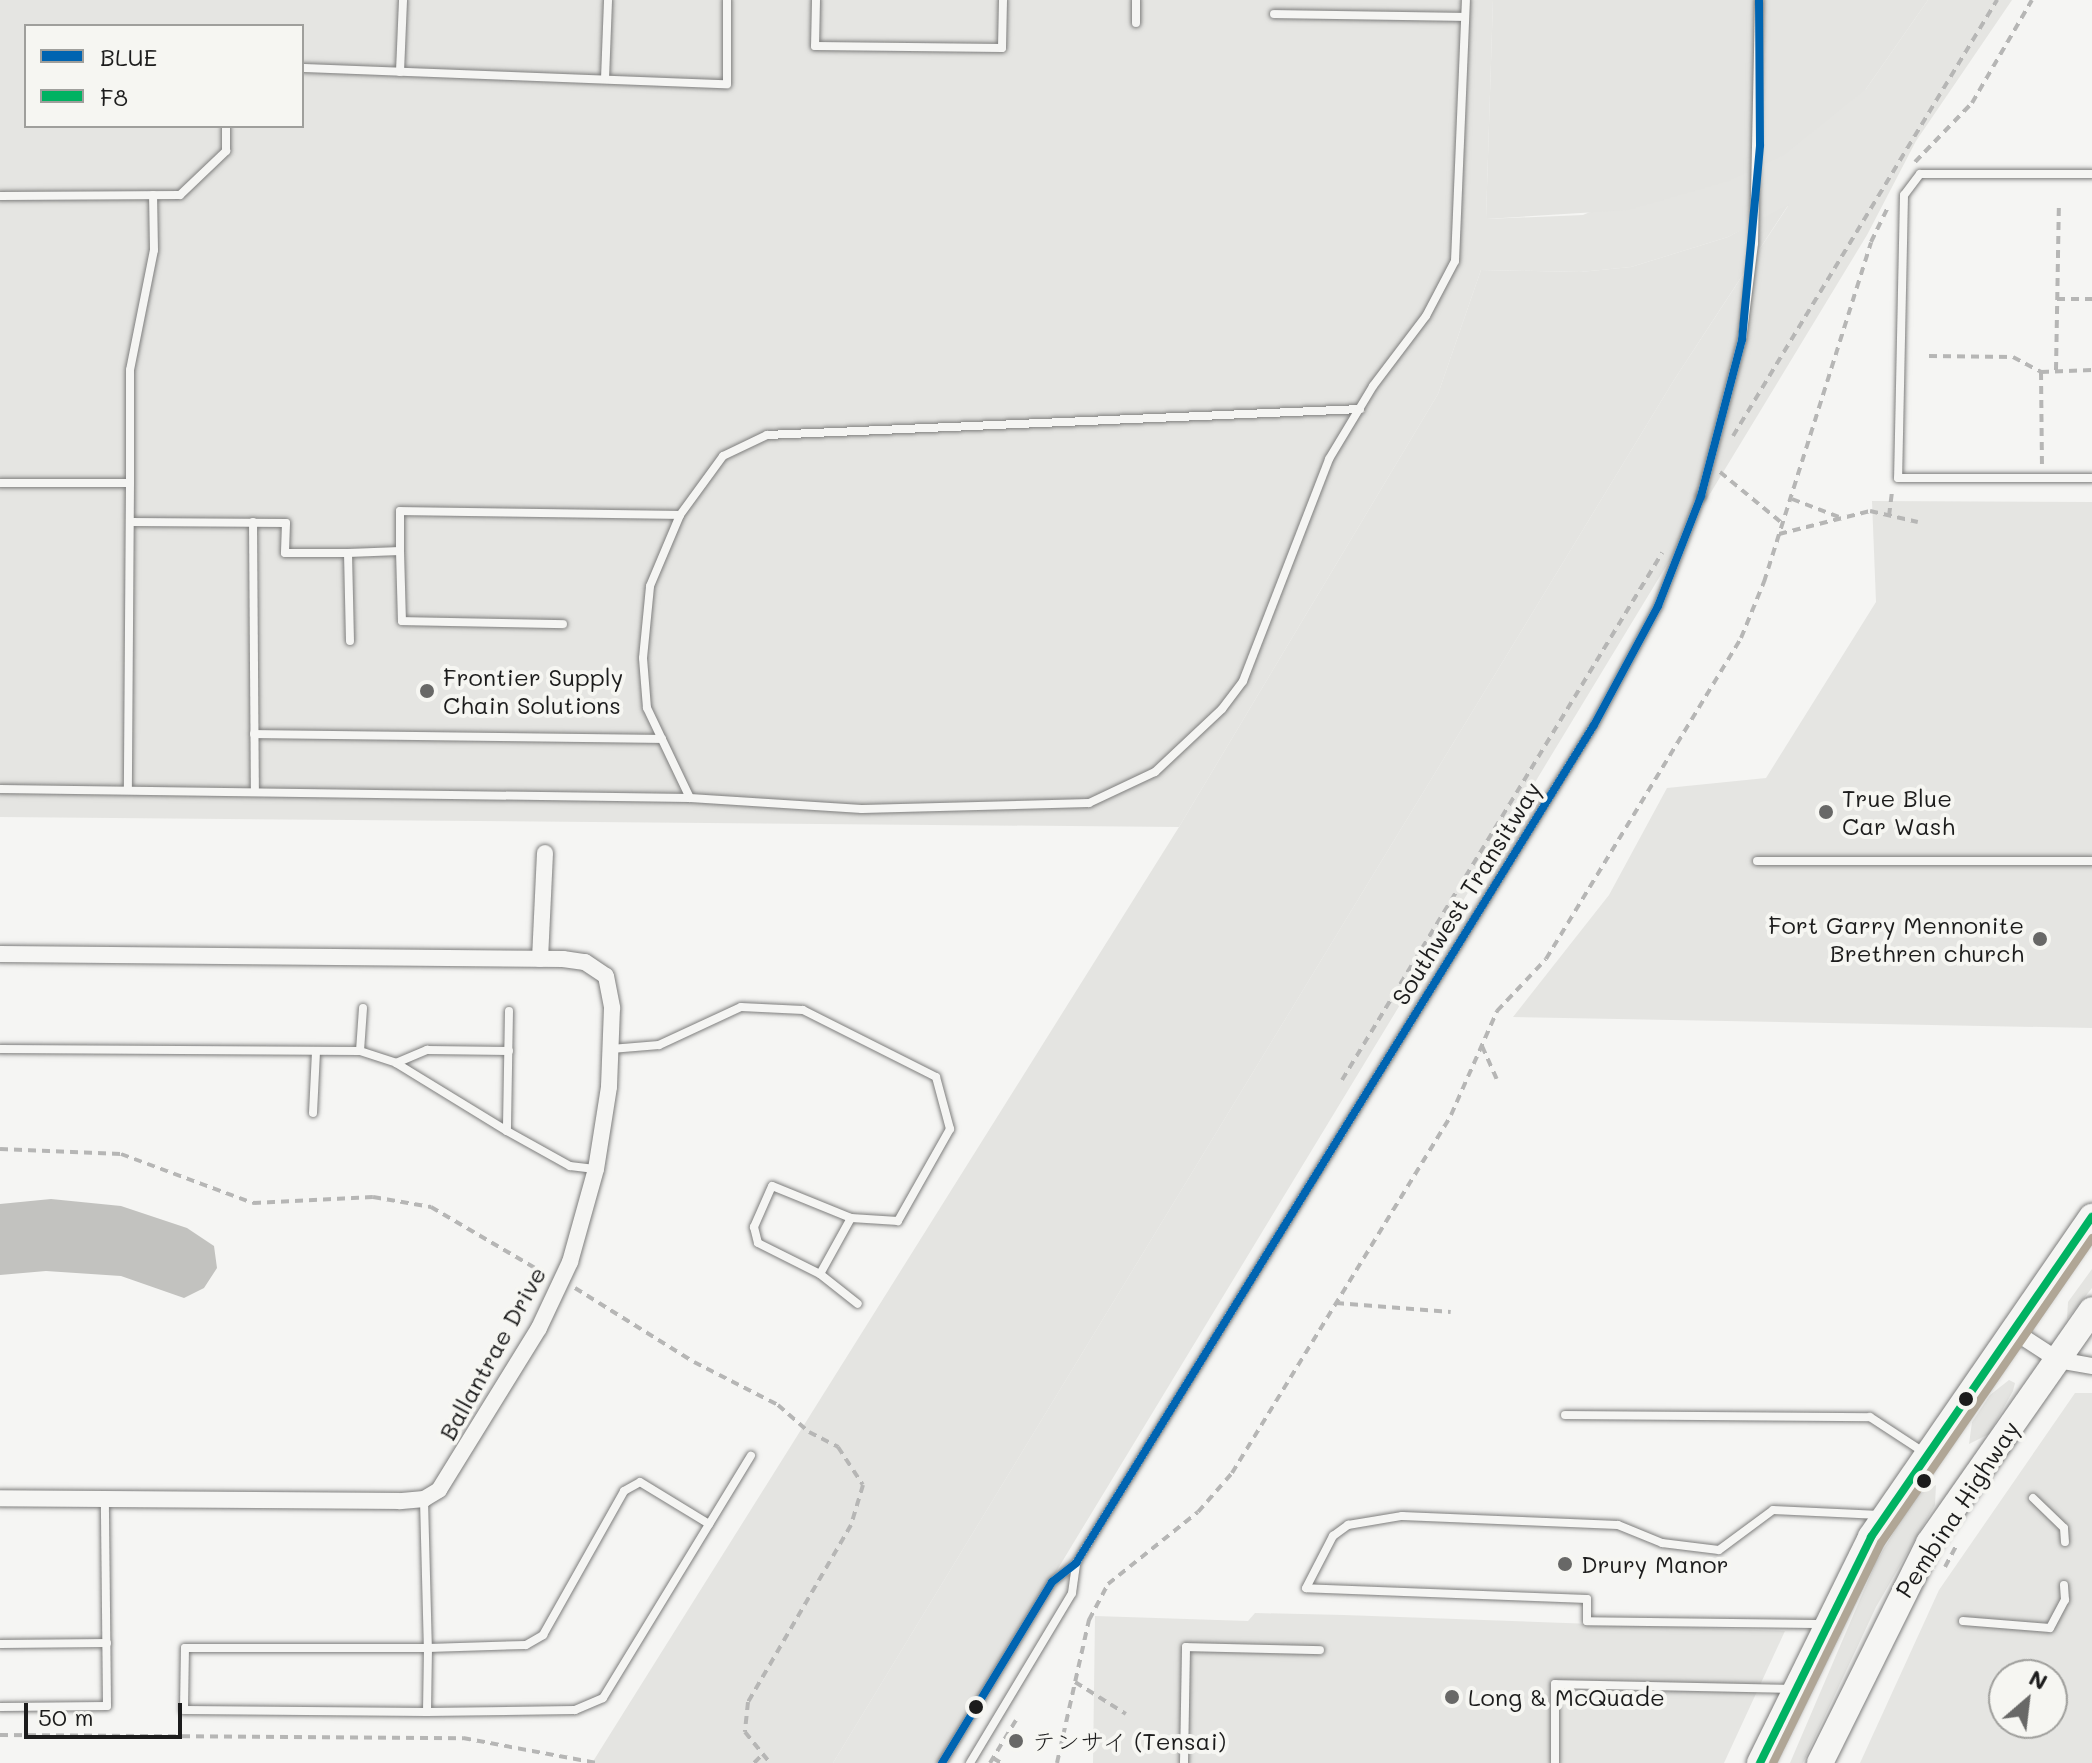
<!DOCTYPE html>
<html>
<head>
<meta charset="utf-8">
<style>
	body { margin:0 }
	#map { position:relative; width:2092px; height:1763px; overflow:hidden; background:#f5f5f3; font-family:Mali,"Klee One",sans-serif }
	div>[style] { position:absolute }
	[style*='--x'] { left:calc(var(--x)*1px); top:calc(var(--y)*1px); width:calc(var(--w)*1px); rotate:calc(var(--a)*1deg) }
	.built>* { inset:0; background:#e5e5e2 }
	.green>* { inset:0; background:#e4e4e1 }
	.water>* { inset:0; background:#c2c2bf }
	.path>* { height:4px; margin-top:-2px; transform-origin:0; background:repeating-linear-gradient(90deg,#b6b6b5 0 8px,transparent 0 14px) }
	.roads { filter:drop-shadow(0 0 2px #7e7e7d) drop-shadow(0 0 2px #7e7e7d) }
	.service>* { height:8px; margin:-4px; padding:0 4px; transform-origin:4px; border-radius:4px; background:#f5f5f3 }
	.minor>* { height:16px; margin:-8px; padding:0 8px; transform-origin:8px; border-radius:8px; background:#f5f5f3 }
	.primary>* { height:26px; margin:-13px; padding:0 13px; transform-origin:13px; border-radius:13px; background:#f5f5f3 }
	.bridges { filter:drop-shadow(0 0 2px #7e7e7d) drop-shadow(0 0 2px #7e7e7d) }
	.service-bridge>* { height:8px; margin:-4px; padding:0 4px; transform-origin:4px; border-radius:4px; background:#f5f5f3 }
	.bus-1>* { height:8px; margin:-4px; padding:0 4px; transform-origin:4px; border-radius:4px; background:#0064b1 }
	.bus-2>* { height:8px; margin:-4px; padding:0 4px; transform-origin:4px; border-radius:4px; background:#00b262 }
	.bus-3>* { height:8px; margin:-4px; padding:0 4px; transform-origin:4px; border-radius:4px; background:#b0a696 }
	.dots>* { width:22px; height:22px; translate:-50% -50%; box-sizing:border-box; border:4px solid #f6f6f2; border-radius:50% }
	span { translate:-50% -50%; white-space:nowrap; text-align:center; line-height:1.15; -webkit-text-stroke:8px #f6f6f2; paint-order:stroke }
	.poi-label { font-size:24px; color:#1c1c1c }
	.left { translate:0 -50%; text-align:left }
	.right { translate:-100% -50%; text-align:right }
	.street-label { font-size:24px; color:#1c1c1c }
	.legend { position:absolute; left:24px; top:24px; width:280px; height:104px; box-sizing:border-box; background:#f6f6f2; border:2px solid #9f9f9c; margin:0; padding:10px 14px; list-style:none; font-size:24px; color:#1c1c1c }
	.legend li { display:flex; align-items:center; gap:16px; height:40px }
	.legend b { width:40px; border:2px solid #9f9f9c }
	.north { position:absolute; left:1988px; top:1659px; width:80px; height:80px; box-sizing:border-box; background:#f6f6f2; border:2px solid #9f9f9c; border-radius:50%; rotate:28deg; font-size:22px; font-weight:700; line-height:32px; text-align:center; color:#1c1c1c }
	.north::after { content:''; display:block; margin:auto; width:28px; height:36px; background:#686867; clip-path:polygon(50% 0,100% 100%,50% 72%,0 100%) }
	.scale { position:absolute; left:24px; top:1703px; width:158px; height:36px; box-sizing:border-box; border:4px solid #1c1c1c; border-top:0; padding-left:10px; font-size:24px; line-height:28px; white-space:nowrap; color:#1c1c1c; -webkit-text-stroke:6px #f6f6f2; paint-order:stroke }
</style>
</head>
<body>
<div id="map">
	<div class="built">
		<i style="clip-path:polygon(evenodd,0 0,1493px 0,1486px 219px,1583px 215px,1866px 89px,1928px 0,2012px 0,1916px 141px,1867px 235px,940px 1763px,833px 1763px,1674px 380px,1788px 206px,1728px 237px,1631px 267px,1580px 272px,1481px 270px,1438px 394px,1179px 827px,0 817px,0 0,26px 26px,302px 26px,302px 126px,26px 126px,26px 26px)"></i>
		<i style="clip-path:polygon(1872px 501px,2092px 502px,2092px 1028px,1513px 1017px,1609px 895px,1667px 788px,1766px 778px,1876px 602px)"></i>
		<i style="clip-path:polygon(evenodd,2075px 1393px,2092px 1393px,2092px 1763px,1860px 1763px,1939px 1590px,2075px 1393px,2004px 1675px,2052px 1675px,2052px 1723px,2004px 1723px,2004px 1675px)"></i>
		<i style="clip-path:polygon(1255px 1613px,1344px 1615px,1785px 1631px,1724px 1763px,1093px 1763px,1095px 1616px,1248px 1621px)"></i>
	</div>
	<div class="green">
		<i style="clip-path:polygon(1493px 0,1928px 0,1866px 89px,1784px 155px,1729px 181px,1629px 210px,1486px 219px)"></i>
		<i style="clip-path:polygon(1789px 204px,1674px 380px,833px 1763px,592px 1763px,1179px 827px,1438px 394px,1481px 270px,1580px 272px,1631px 267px,1728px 237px)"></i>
		<i style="clip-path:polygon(2092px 1269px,2092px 1288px,2067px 1319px,2068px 1302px)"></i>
		<i style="clip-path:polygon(2009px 1380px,2015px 1383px,2013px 1391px,1989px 1434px,1969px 1444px,1972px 1422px,1990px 1395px)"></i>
		<i style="clip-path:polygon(1936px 1485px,1935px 1505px,1876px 1607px,1803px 1763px,1790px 1763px,1876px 1562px,1915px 1496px)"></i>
	</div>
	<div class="water">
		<i style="clip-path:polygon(51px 1199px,121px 1206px,187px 1228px,214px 1246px,217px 1268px,204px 1288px,184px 1298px,121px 1276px,46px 1271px,0 1275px,0 1204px)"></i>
	</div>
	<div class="path">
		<i style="--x:1915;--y:162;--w:82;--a:-46"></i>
		<i style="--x:1972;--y:103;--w:119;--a:-59.8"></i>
		<i style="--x:2057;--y:299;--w:35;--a:0"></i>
		<i style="--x:1929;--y:356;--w:84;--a:0.7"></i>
		<i style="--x:2013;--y:357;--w:32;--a:28"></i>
		<i style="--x:2041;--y:372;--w:51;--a:-2.2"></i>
		<i style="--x:2056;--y:370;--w:168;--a:-89"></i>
		<i style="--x:2041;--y:372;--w:93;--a:89.4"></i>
		<i style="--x:1733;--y:436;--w:510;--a:-58.8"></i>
		<i style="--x:1720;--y:472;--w:82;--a:39.5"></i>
		<i style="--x:1792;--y:499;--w:50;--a:21"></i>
		<i style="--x:1889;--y:516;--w:25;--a:-83"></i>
		<i style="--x:1779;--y:534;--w:94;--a:-14.2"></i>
		<i style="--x:1870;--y:511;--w:49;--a:12.9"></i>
		<i style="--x:1482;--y:1046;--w:36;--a:66"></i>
		<i style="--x:1342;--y:1080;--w:617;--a:-58.73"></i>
		<i style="--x:0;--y:1149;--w:121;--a:2.4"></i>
		<i style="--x:121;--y:1154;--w:141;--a:20.4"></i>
		<i style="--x:253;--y:1203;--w:120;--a:-2.9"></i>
		<i style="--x:373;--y:1197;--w:59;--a:9.8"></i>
		<i style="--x:431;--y:1207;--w:132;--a:30.4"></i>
		<i style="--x:575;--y:1288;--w:140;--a:31.9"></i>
		<i style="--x:694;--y:1362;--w:94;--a:27.1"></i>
		<i style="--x:778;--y:1405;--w:41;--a:41.1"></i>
		<i style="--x:809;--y:1432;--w:33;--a:27"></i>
		<i style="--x:838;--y:1447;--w:45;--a:56.7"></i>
		<i style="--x:863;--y:1485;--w:42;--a:106.7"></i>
		<i style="--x:851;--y:1525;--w:205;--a:120.2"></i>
		<i style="--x:748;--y:1702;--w:30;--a:96"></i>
		<i style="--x:745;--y:1732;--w:40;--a:51"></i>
		<i style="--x:1336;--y:1303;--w:115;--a:4.5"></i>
		<i style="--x:1945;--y:1567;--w:24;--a:-62"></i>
		<i style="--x:1075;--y:1682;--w:60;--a:32.1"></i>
		<i style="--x:0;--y:1735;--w:463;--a:0.4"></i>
		<i style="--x:463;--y:1738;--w:136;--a:10.6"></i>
		<i style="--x:993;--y:1758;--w:9;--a:32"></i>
		<i style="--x:754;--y:1763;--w:10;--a:-45"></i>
		<i style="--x:990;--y:1763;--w:50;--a:-58.8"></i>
		<i style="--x:1057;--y:1763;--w:147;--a:-77.4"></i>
		<i style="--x:1089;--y:1620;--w:41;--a:-62.2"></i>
		<i style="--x:1108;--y:1584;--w:115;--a:-38.7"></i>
		<i style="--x:1198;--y:1512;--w:52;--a:-48.9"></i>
		<i style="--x:1232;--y:1473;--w:420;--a:-58.5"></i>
		<i style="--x:1451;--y:1115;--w:114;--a:-66.1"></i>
		<i style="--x:1497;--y:1011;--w:71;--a:-46.7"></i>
		<i style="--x:1546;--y:959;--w:376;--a:-58.7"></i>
		<i style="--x:1741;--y:638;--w:61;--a:-67.7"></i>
		<i style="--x:1764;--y:582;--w:356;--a:-72.5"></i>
		<i style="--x:1871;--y:242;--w:39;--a:-64"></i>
	</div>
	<div class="roads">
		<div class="service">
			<i style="--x:816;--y:0;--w:46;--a:91.2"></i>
			<i style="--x:815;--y:46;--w:187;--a:0.6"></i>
			<i style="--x:1002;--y:48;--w:48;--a:-88.8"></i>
			<i style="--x:1136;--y:0;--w:23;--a:90"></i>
			<i style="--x:1274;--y:14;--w:191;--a:0.9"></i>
			<i style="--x:302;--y:68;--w:425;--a:2.2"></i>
			<i style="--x:727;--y:84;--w:84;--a:-90"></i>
			<i style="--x:400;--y:72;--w:72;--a:-87.6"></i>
			<i style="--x:605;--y:79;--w:79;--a:-87.8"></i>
			<i style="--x:2092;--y:174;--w:172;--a:180"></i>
			<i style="--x:1920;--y:174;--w:26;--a:127"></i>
			<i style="--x:1904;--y:195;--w:283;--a:91.2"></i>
			<i style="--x:1898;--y:478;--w:194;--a:0"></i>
			<i style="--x:0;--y:196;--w:180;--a:-0.3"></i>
			<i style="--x:180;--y:195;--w:64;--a:-43.7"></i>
			<i style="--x:226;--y:151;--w:25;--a:-90"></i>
			<i style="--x:0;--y:483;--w:130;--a:0"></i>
			<i style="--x:130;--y:483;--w:306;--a:90.4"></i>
			<i style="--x:130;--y:483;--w:113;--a:-90"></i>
			<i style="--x:130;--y:370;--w:122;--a:-78.7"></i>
			<i style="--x:154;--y:250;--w:55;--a:-91"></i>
			<i style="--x:130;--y:522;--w:156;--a:0.4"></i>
			<i style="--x:286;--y:523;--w:30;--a:92"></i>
			<i style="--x:285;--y:553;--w:63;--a:0"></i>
			<i style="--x:348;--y:553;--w:52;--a:-2.2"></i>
			<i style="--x:400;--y:551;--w:40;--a:-90"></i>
			<i style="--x:400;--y:511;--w:280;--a:0.8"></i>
			<i style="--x:253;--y:522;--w:267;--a:89.6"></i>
			<i style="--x:400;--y:551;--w:70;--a:88.4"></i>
			<i style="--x:402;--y:621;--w:161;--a:1.1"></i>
			<i style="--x:348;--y:553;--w:88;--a:88.7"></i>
			<i style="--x:254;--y:734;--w:408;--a:0.7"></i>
			<i style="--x:0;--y:789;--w:690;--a:0.75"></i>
			<i style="--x:690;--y:798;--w:172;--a:3.7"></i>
			<i style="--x:862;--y:809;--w:227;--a:-1.5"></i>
			<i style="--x:1089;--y:803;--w:73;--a:-25.2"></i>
			<i style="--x:1155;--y:772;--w:92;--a:-43.2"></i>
			<i style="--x:1222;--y:709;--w:35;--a:-53"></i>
			<i style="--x:1243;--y:681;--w:238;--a:-68.8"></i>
			<i style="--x:1329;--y:459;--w:85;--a:-58.9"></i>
			<i style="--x:1373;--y:386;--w:88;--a:-52.9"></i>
			<i style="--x:1426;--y:316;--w:62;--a:-62.2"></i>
			<i style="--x:1455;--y:261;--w:261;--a:-87.6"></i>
			<i style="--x:690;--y:798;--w:100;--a:-115.5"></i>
			<i style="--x:647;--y:708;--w:50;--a:-94.6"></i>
			<i style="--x:643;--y:658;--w:72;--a:-84.4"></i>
			<i style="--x:650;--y:586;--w:77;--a:-67.1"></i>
			<i style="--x:680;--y:515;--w:73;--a:-53.9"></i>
			<i style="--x:723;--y:456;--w:49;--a:-25.5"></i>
			<i style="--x:767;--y:435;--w:594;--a:-2.51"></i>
			<i style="--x:1757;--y:861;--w:335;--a:0"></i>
			<i style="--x:509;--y:1011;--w:120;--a:91"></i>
			<i style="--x:507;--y:1131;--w:72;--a:29.1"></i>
			<i style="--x:570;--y:1166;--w:25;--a:7"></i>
			<i style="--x:0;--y:1049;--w:360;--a:0.3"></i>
			<i style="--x:360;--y:1051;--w:38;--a:18"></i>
			<i style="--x:611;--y:1049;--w:48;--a:-4.8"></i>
			<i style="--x:659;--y:1045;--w:90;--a:-24.9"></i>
			<i style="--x:741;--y:1007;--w:62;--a:2.8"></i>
			<i style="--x:803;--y:1010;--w:149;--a:26.7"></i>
			<i style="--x:936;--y:1077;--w:54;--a:74.9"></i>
			<i style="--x:950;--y:1129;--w:106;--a:119.5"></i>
			<i style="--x:898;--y:1221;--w:47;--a:-176.3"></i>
			<i style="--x:851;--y:1218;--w:85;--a:-157.9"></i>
			<i style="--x:772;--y:1186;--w:45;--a:113.7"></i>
			<i style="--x:754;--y:1227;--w:16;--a:76"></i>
			<i style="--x:758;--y:1243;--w:69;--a:26.6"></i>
			<i style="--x:820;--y:1274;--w:64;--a:-61"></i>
			<i style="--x:360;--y:1051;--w:43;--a:-86"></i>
			<i style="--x:313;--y:1113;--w:62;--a:-87.2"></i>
			<i style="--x:507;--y:1131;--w:130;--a:-148.5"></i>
			<i style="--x:396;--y:1063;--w:34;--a:-23"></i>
			<i style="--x:427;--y:1050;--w:82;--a:0.7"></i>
			<i style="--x:820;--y:1274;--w:48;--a:38.3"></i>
			<i style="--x:1565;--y:1415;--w:305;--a:0.4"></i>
			<i style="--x:1870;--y:1417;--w:66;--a:33.2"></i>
			<i style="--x:2033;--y:1498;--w:43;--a:44.1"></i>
			<i style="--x:2064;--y:1528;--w:14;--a:86"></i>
			<i style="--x:424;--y:1500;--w:148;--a:88.5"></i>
			<i style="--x:428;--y:1648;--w:64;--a:90.9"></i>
			<i style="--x:427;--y:1712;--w:243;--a:-179.5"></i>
			<i style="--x:184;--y:1710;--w:62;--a:-89.1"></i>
			<i style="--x:185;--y:1648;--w:243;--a:0"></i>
			<i style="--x:428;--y:1648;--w:98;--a:-1.8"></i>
			<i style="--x:526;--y:1645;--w:20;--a:-30"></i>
			<i style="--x:543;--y:1635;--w:165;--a:-60.6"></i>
			<i style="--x:624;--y:1491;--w:18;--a:-29"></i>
			<i style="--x:640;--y:1482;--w:81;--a:31.3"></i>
			<i style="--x:1963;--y:1621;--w:87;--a:4.6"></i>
			<i style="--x:2050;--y:1628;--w:32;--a:-62"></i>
			<i style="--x:2065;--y:1600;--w:15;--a:-94"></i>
			<i style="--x:1822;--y:1624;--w:235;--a:-179.3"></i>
			<i style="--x:1587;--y:1621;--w:22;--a:-90"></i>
			<i style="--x:1587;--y:1599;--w:281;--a:-177.8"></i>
			<i style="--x:1306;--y:1588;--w:59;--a:-62.6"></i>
			<i style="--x:1333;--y:1536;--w:19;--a:-36"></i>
			<i style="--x:1348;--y:1525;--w:55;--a:-9.5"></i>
			<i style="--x:1402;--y:1516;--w:216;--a:2.4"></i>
			<i style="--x:1618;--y:1525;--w:48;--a:22.2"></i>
			<i style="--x:1662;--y:1543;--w:57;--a:7"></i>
			<i style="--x:1719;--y:1550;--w:67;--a:-36.5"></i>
			<i style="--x:1773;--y:1510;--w:107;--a:2.7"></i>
			<i style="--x:0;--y:1644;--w:107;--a:-0.5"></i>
			<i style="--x:0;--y:1707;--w:107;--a:-0.5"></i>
			<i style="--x:107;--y:1706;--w:207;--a:-90.6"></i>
			<i style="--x:427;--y:1712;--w:148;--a:-0.8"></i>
			<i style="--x:575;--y:1710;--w:30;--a:-23"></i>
			<i style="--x:603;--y:1698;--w:284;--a:-58.6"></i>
			<i style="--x:942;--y:1763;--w:212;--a:-58.7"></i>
			<i style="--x:1052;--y:1582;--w:31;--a:-38"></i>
			<i style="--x:1076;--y:1563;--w:985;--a:-58.28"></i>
			<i style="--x:1594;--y:725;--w:135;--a:-61.7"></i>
			<i style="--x:1658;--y:606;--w:118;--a:-68.6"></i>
			<i style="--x:970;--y:1763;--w:198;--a:-59"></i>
			<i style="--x:1072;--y:1593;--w:29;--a:-82"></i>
			<i style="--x:1184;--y:1763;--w:116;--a:-89"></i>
			<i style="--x:1186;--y:1647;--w:134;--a:1.3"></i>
			<i style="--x:1555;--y:1763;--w:79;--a:-90"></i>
			<i style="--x:1555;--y:1684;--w:236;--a:1.2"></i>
		</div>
		<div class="minor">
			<i style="--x:0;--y:954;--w:563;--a:0.51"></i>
			<i style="--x:563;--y:959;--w:22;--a:8"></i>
			<i style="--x:585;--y:962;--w:25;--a:34"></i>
			<i style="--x:606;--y:976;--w:33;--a:79"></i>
			<i style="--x:612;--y:1008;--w:79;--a:92.2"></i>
			<i style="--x:609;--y:1087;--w:83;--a:99"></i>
			<i style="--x:596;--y:1169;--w:97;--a:105.6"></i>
			<i style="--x:570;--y:1262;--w:73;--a:115.2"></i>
			<i style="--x:539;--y:1328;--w:190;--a:121.7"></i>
			<i style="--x:439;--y:1490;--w:17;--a:149"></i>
			<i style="--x:424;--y:1499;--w:25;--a:175"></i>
			<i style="--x:399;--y:1501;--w:399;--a:-179.6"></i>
			<i style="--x:540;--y:959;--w:106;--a:-87.3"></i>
			<i style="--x:2012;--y:1330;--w:55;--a:33.1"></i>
			<i style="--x:2058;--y:1360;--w:35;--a:10"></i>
		</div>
		<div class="primary">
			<i style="--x:1760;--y:1763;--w:252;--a:-63.8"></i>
			<i style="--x:1871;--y:1537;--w:389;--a:-55.4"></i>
			<i style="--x:1820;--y:1763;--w:246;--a:-63.6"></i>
			<i style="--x:1929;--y:1543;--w:284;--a:-55"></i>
		</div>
	</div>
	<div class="bridges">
		<div class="service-bridge">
			<i style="--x:1701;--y:496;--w:161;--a:-75.3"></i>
			<i style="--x:1742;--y:340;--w:98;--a:-82.9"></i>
			<i style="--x:1754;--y:243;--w:243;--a:-88.8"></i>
		</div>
	</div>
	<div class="bus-1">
		<i style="--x:942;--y:1763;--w:212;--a:-58.7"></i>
		<i style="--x:1052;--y:1582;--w:31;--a:-38"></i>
		<i style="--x:1076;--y:1563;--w:985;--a:-58.28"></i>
		<i style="--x:1594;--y:725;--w:135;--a:-61.7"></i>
		<i style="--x:1658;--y:606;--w:118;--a:-68.6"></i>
		<i style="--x:1701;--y:496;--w:161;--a:-75.3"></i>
		<i style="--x:1742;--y:340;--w:196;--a:-84.7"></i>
		<i style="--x:1760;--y:145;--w:145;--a:-90.4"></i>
	</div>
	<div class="bus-2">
		<i style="--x:1760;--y:1763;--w:252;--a:-63.8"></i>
		<i style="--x:1871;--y:1537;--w:389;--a:-55.4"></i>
	</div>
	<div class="bus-3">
		<i style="--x:1773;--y:1763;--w:245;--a:-63.9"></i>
		<i style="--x:1881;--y:1543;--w:371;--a:-55.3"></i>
	</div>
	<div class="dots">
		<i style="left:427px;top:691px;background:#686867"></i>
		<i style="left:1826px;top:812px;background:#686867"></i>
		<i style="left:2040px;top:939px;background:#686867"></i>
		<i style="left:1966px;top:1399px;background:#1c1c1c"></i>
		<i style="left:1924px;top:1481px;background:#1c1c1c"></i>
		<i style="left:1565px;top:1564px;background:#686867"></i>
		<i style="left:1452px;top:1697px;background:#686867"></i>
		<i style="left:976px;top:1707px;background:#1c1c1c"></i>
		<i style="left:1016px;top:1741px;background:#686867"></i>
	</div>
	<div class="poi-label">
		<span class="left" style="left:443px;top:691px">Frontier Supply<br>Chain Solutions</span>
		<span class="left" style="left:1842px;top:812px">True Blue<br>Car Wash</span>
		<span class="right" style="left:2024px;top:939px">Fort Garry Mennonite<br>Brethren church</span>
		<span class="left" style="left:1581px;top:1564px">Drury Manor</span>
		<span class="left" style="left:1468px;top:1697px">Long &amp; McQuade</span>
		<span class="left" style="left:1032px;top:1741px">テンサイ (Tensai)</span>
	</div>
	<div class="street-label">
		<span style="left:1466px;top:893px;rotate:-58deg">Southwest Transitway</span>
		<span style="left:492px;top:1353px;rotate:-61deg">Ballantrae Drive</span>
		<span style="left:1957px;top:1509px;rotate:-57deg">Pembina Highway</span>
	</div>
	<ul class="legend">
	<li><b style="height:10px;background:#0064b1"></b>BLUE</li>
	<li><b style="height:10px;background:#00b262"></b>F8</li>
	</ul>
	<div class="north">N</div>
	<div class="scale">50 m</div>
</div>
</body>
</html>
